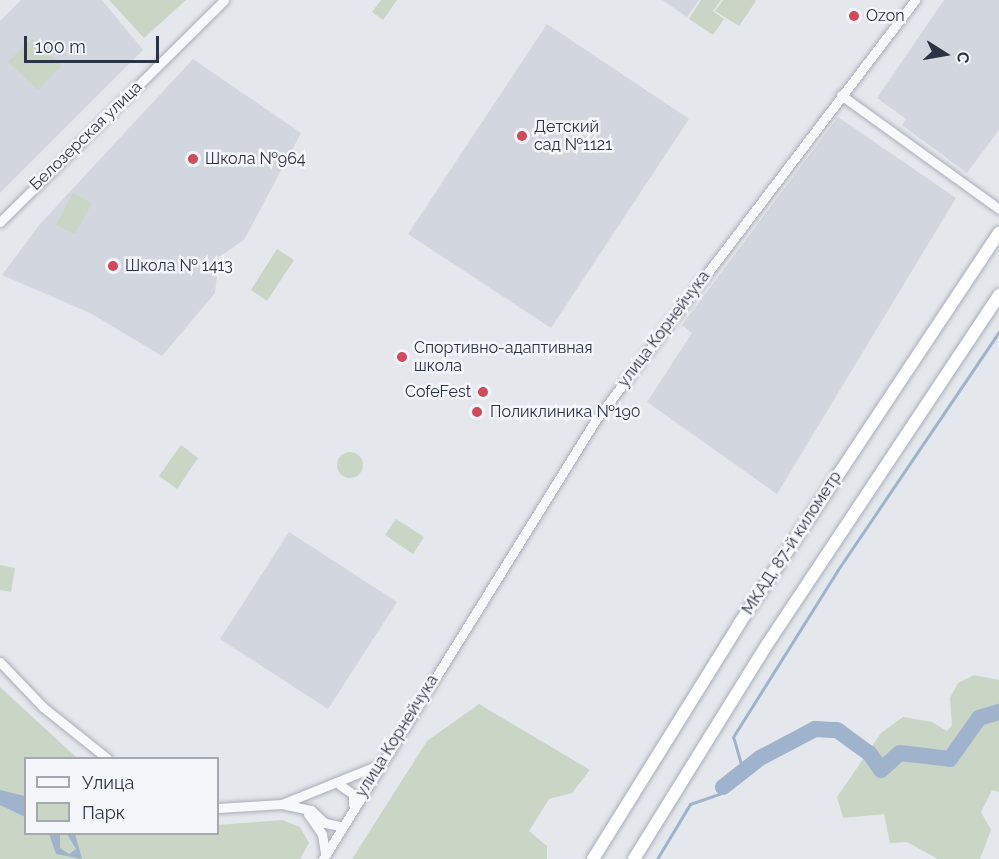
<!DOCTYPE html>
<html>
<head>
<meta charset="utf-8">
<style>
	body { margin:0 }
	#map { position:relative; width:999px; height:859px; overflow:hidden; background:#e4e7ec; font-family:Raleway,sans-serif }
	div>[style] { position:absolute }
	[style*='--x'] { left:calc(var(--x)*1px); top:calc(var(--y)*1px); width:calc(var(--w)*1px); rotate:calc(var(--a)*1deg) }
	.built>* { inset:0; background:#d2d6de }
	.green>* { inset:0; background:#c9d6c5 }
	.round { border-radius:50% }
	.water>* { inset:0; background:#9fb4cc }
	.stream>* { height:3px; margin:-1.5px; padding:0 1.5px; transform-origin:1.5px; border-radius:1.5px; background:#9fb4cc }
	.river>* { height:16px; margin:-8px; padding:0 8px; transform-origin:8px; border-radius:8px; background:#9fb4cc }
	.roads { filter:drop-shadow(0 0 2px #a9aeb7) drop-shadow(0 0 2px #a9aeb7) }
	.tertiary>* { height:9px; margin:-4.5px; padding:0 4.5px; transform-origin:4.5px; border-radius:4.5px; background:#f7f8fa }
	.trunk>* { height:12px; margin:-6px; padding:0 6px; transform-origin:6px; border-radius:6px; background:#fff }
	.dots>* { width:16px; height:16px; translate:-50% -50%; box-sizing:border-box; border:3px solid #f4f6f9; border-radius:50% }
	span { translate:-50% -50%; white-space:nowrap; text-align:center; line-height:1.15; -webkit-text-stroke:5px #f4f6f9; paint-order:stroke }
	.poi-label { font-size:16px; color:#2b3445 }
	.left { translate:0 -50%; text-align:left }
	.right { translate:-100% -50%; text-align:right }
	.street-label { font-size:16px; color:#2b3445 }
	.legend { position:absolute; left:24px; top:757px; width:195px; height:78px; box-sizing:border-box; background:#f4f6f9; border:2px solid #a4a8b1; margin:0; padding:8px 10px; list-style:none; font-size:18px; color:#2b3445 }
	.legend li { display:flex; align-items:center; gap:12px; height:30px }
	.legend b { width:30px; border:2px solid #a4a8b1 }
	.north { position:absolute; left:915px; top:24px; width:60px; height:60px; -webkit-text-stroke:4px #f4f6f9; paint-order:stroke; rotate:101deg; font-size:16px; font-weight:700; line-height:24px; text-align:center; color:#2b3445 }
	.north::after { content:''; display:block; margin:auto; width:21px; height:27px; background:#2b3445; clip-path:polygon(50% 0,100% 100%,50% 72%,0 100%) }
	.scale { position:absolute; left:24px; top:36px; width:135px; height:27px; box-sizing:border-box; border:3px solid #2b3445; border-top:0; padding-left:8px; font-size:18px; line-height:21px; white-space:nowrap; color:#2b3445; -webkit-text-stroke:4px #f4f6f9; paint-order:stroke }
</style>
</head>
<body>
<div id="map">
	<div class="built">
		<i style="clip-path:polygon(21px 0,102px 0,143px 50px,0 193px,0 21px)"></i>
		<i style="clip-path:polygon(662px 0,699px 0,687px 17px)"></i>
		<i style="clip-path:polygon(944px 0,999px 0,999px 130px,967px 173px,902px 125px,906px 119px,877px 98px)"></i>
		<i style="clip-path:polygon(547px 24px,689px 119px,551px 328px,408px 234px)"></i>
		<i style="clip-path:polygon(193px 59px,301px 133px,244px 240px,219px 257px,215px 293px,162px 356px,90px 313px,2px 275px,40px 224px)"></i>
		<i style="clip-path:polygon(838px 117px,956px 198px,777px 494px,647px 402px,692px 333px,682px 325px)"></i>
		<i style="clip-path:polygon(289px 532px,397px 602px,328px 709px,220px 639px)"></i>
	</div>
	<div class="green">
		<i style="clip-path:polygon(109px 0,186px 0,144px 38px)"></i>
		<i style="clip-path:polygon(381px 0,397px 0,383px 20px,372px 12px)"></i>
		<i style="clip-path:polygon(701px 0,721px 0,713px 11px,724px 19px,713px 35px,689px 19px)"></i>
		<i style="clip-path:polygon(723px 0,755px 0,756px 1px,739px 26px,715px 11px)"></i>
		<i style="clip-path:polygon(32px 38px,62px 66px,38px 90px,8px 62px)"></i>
		<i style="clip-path:polygon(73px 193px,92px 203px,75px 234px,56px 225px)"></i>
		<i style="clip-path:polygon(277px 249px,294px 260px,267px 301px,251px 290px)"></i>
		<i style="clip-path:polygon(181px 445px,198px 458px,177px 489px,159px 476px)"></i>
		<i class="round" style="left:337px;top:452px;width:26px;height:26px"></i>
		<i style="clip-path:polygon(396px 519px,424px 537px,413px 554px,385px 535px)"></i>
		<i style="clip-path:polygon(0 565px,15px 568px,11px 592px,0 590px)"></i>
		<i style="clip-path:polygon(974px 675px,999px 680px,999px 792px,992px 790px,981px 812px,991px 830px,980px 859px,938px 859px,907px 842px,890px 843px,884px 814px,843px 818px,837px 797px,881px 733px,903px 717px,932px 722px,947px 731px,952px 725px,950px 698px,958px 683px)"></i>
		<i style="clip-path:polygon(0 687px,77px 758px,26px 758px,26px 834px,218px 834px,218px 825px,282px 820px,300px 827px,309px 843px,300px 859px,0 859px)"></i>
		<i style="clip-path:polygon(479px 704px,590px 770px,572px 793px,549px 799px,529px 831px,547px 846px,547px 859px,352px 859px,427px 741px)"></i>
	</div>
	<div class="water">
		<i style="clip-path:polygon(0 790px,25px 796px,25px 817px,0 805px)"></i>
		<i style="clip-path:polygon(49px 834px,60px 834px,60px 848px,69px 854px,76px 849px,67px 834px,75px 834px,82px 859px,56px 854px)"></i>
	</div>
	<div class="stream">
		<i style="--x:743;--y:771;--w:35;--a:-106"></i>
		<i style="--x:733;--y:737;--w:196;--a:-57.9"></i>
		<i style="--x:837;--y:571;--w:289;--a:-55.9"></i>
		<i style="--x:657;--y:859;--w:64;--a:-59"></i>
		<i style="--x:690;--y:804;--w:31;--a:-19"></i>
		<i style="--x:719;--y:794;--w:8;--a:-60"></i>
	</div>
	<div class="river">
		<i style="--x:723;--y:787;--w:47;--a:-38.1"></i>
		<i style="--x:760;--y:758;--w:62;--a:-27.8"></i>
		<i style="--x:815;--y:729;--w:22;--a:3"></i>
		<i style="--x:837;--y:730;--w:41;--a:36"></i>
		<i style="--x:870;--y:754;--w:19;--a:55"></i>
		<i style="--x:881;--y:770;--w:25;--a:-42"></i>
		<i style="--x:900;--y:753;--w:50;--a:6.8"></i>
		<i style="--x:950;--y:759;--w:50;--a:-54.7"></i>
		<i style="--x:979;--y:718;--w:21;--a:-17"></i>
	</div>
	<div class="roads">
		<div class="tertiary">
			<i style="--x:841;--y:95;--w:195;--a:35.8"></i>
			<i style="--x:0;--y:222;--w:315;--a:-44.7"></i>
			<i style="--x:0;--y:662;--w:62;--a:46.3"></i>
			<i style="--x:43;--y:707;--w:82;--a:38.6"></i>
			<i style="--x:340;--y:785;--w:16;--a:35"></i>
			<i style="--x:353;--y:794;--w:10;--a:90"></i>
			<i style="--x:282;--y:804;--w:101;--a:-22"></i>
			<i style="--x:218;--y:808;--w:64;--a:-3.6"></i>
			<i style="--x:282;--y:804;--w:30;--a:12"></i>
			<i style="--x:311;--y:810;--w:19;--a:43"></i>
			<i style="--x:325;--y:823;--w:16;--a:11"></i>
			<i style="--x:308;--y:814;--w:24;--a:55"></i>
			<i style="--x:322;--y:834;--w:20;--a:81"></i>
			<i style="--x:323;--y:859;--w:516;--a:-58.16"></i>
			<i style="--x:595;--y:421;--w:529;--a:-52.76"></i>
		</div>
		<div class="trunk">
			<i style="--x:593;--y:859;--w:277;--a:-58.1"></i>
			<i style="--x:739;--y:624;--w:470;--a:-56.4"></i>
			<i style="--x:634;--y:859;--w:254;--a:-58.2"></i>
			<i style="--x:768;--y:643;--w:418;--a:-56.4"></i>
		</div>
	</div>
	<div class="dots">
		<i style="left:854px;top:16px;background:#d1495b"></i>
		<i style="left:522px;top:136px;background:#d1495b"></i>
		<i style="left:193px;top:159px;background:#d1495b"></i>
		<i style="left:113px;top:266px;background:#d1495b"></i>
		<i style="left:402px;top:357px;background:#d1495b"></i>
		<i style="left:483px;top:392px;background:#d1495b"></i>
		<i style="left:477px;top:412px;background:#d1495b"></i>
	</div>
	<div class="poi-label">
		<span class="left" style="left:866px;top:16px">Ozon</span>
		<span class="left" style="left:534px;top:136px">Детский<br>сад №1121</span>
		<span class="left" style="left:205px;top:159px">Школа №964</span>
		<span class="left" style="left:125px;top:266px">Школа № 1413</span>
		<span class="left" style="left:414px;top:357px">Спортивно-адаптивная<br>школа</span>
		<span class="right" style="left:471px;top:392px">CofeFest</span>
		<span class="left" style="left:490px;top:412px">Поликлиника №190</span>
	</div>
	<div class="street-label">
		<span style="left:86px;top:136px;rotate:-44deg">Белозерская улица</span>
		<span style="left:664px;top:329px;rotate:-53deg">улица Корнейчука</span>
		<span style="left:792px;top:543px;rotate:-57deg">МКАД, 87-й километр</span>
		<span style="left:397px;top:736px;rotate:-58deg">улица Корнейчука</span>
	</div>
	<ul class="legend">
	<li><b style="height:8px;background:#f7f8fa"></b>Улица</li>
	<li><b style="height:16px;background:#c9d6c5"></b>Парк</li>
	</ul>
	<div class="north">С</div>
	<div class="scale">100 m</div>
</div>
</body>
</html>
